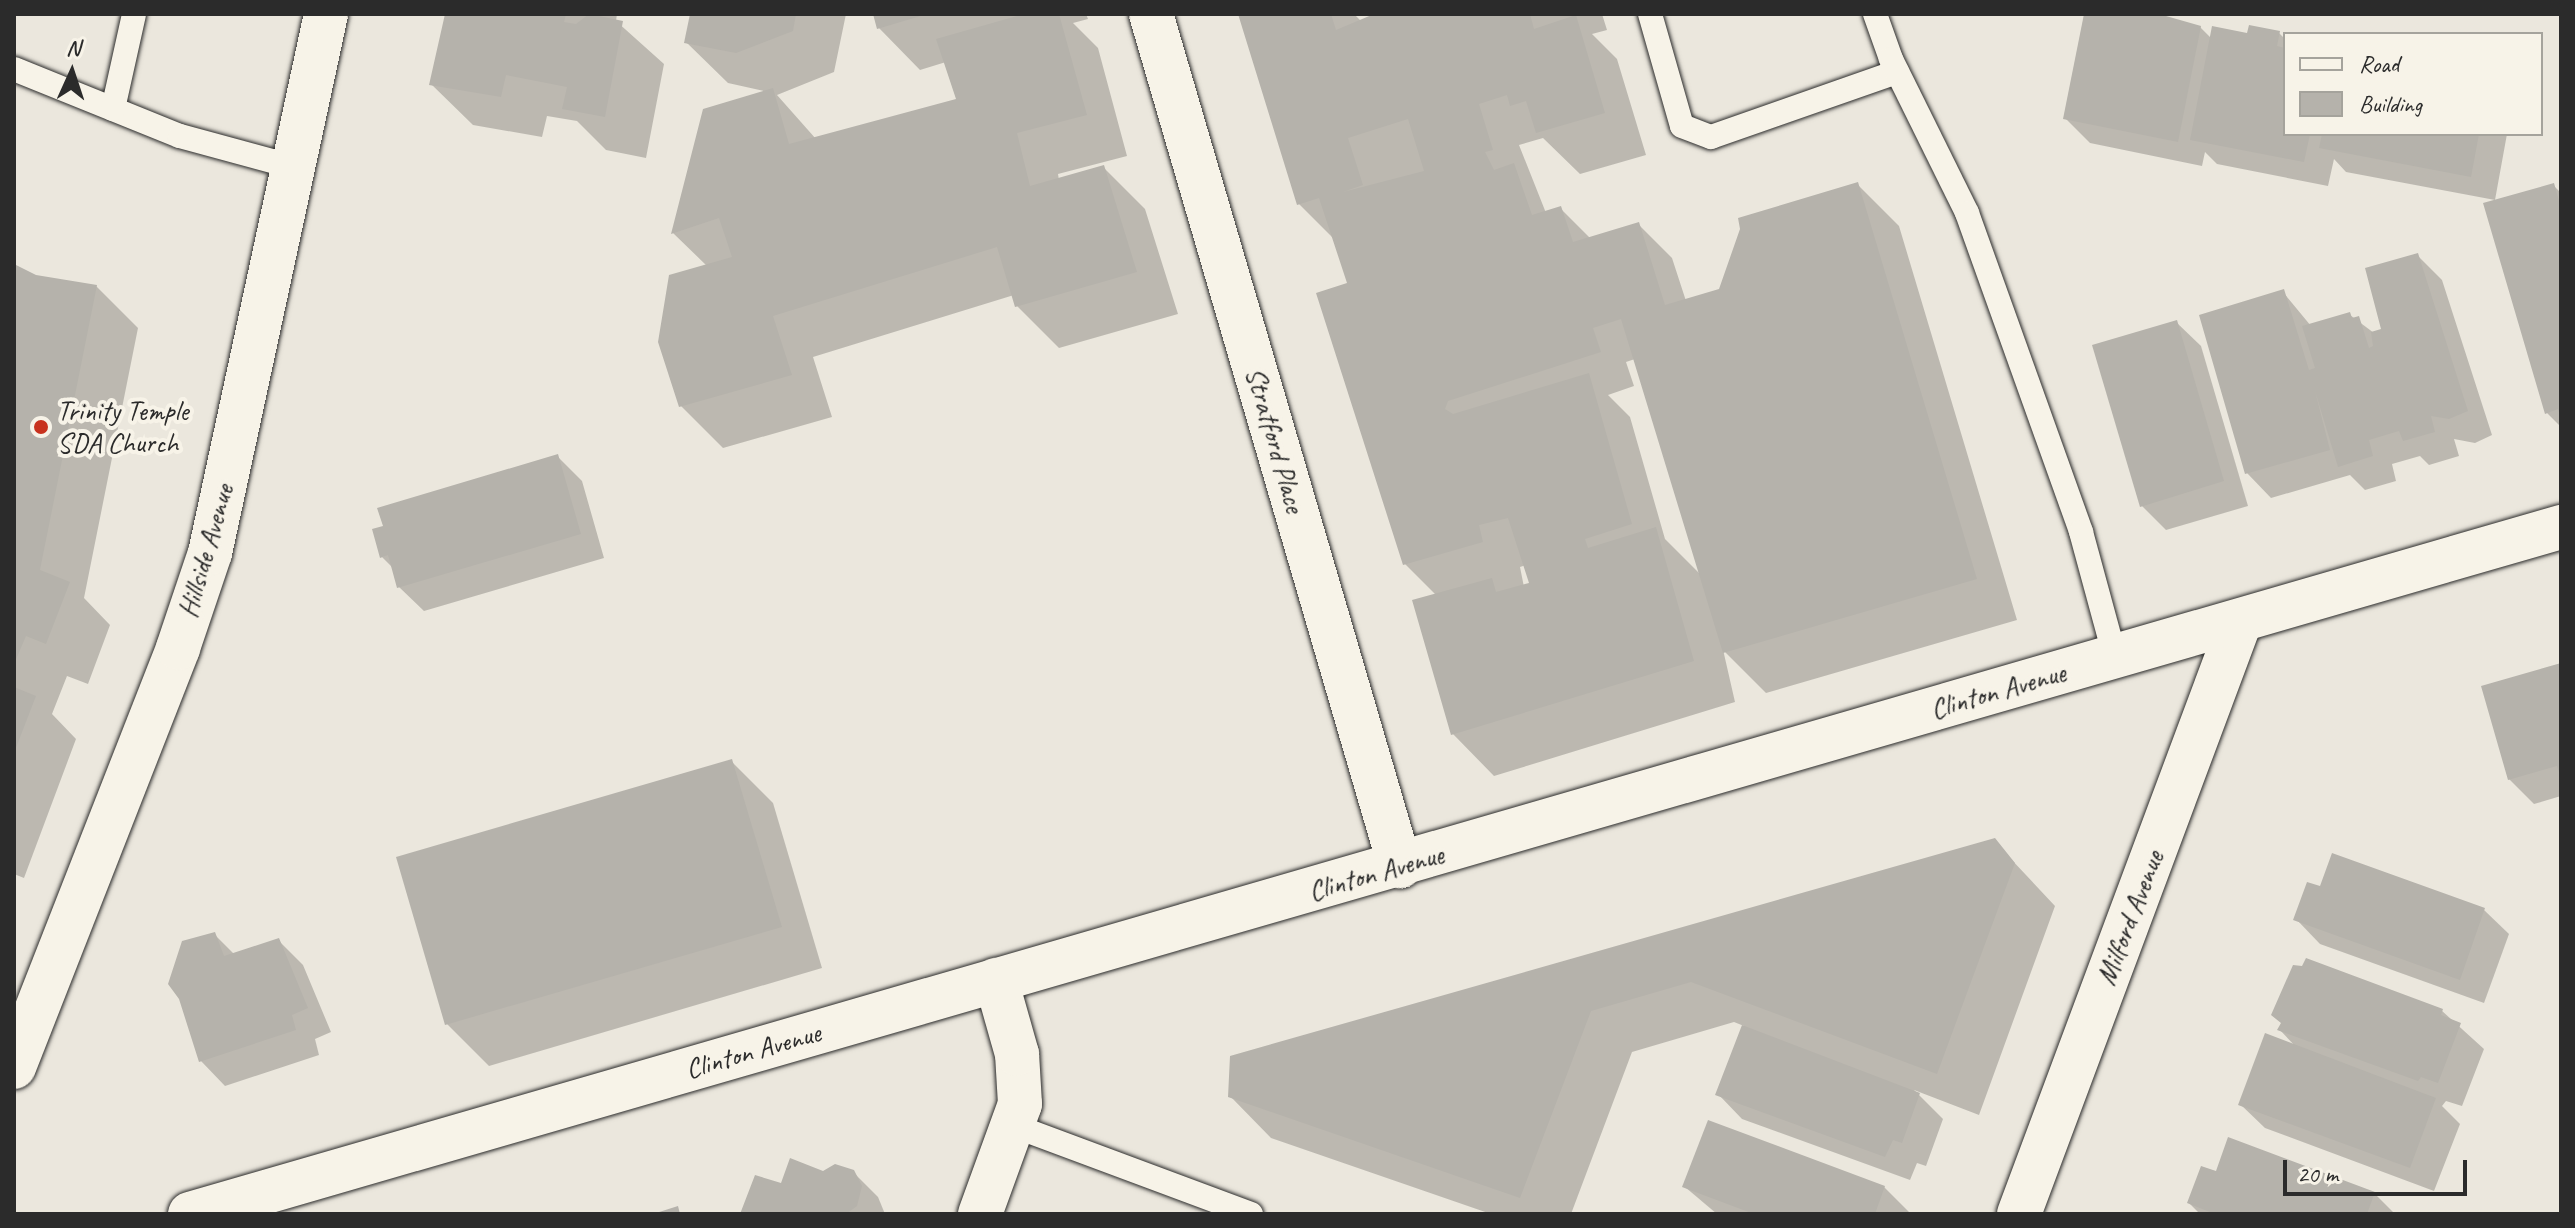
<!DOCTYPE html>
<html>
<head>
<meta charset="utf-8">
<style>
	body { margin:0 }
	#map { position:relative; width:2575px; height:1228px; overflow:hidden; background:#ebe7dd; font-family:Caveat,sans-serif }
	div>[style] { position:absolute }
	[style*='--x'] { left:calc(var(--x)*1px); top:calc(var(--y)*1px); width:calc(var(--w)*1px); rotate:calc(var(--a)*1deg) }
	.shadow>* { inset:0; background:#0003 }
	.building>* { inset:0; background:#b5b2ab }
	.roads { filter:drop-shadow(0 0 2px #2b2b2b) drop-shadow(0 0 2px #2b2b2b) }
	.service>* { height:24px; margin:-12px; padding:0 12px; transform-origin:12px; border-radius:12px; background:#f7f3e8 }
	.minor>* { height:44px; margin:-22px; padding:0 22px; transform-origin:22px; border-radius:22px; background:#f7f3e8 }
	.secondary>* { height:44px; margin:-22px; padding:0 22px; transform-origin:22px; border-radius:22px; background:#f7f3e8 }
	.dots>* { width:22px; height:22px; translate:-50% -50%; box-sizing:border-box; border:4px solid #f7f3e8; border-radius:50% }
	span { translate:-50% -50%; white-space:nowrap; text-align:center; line-height:1.15; -webkit-text-stroke:8px #f7f3e8; paint-order:stroke }
	.poi-label { font-size:28px; color:#2b2b2b }
	.left { translate:0 -50%; text-align:left }
	.street-label { font-size:28px; color:#2b2b2b }
	.frame { position:absolute; inset:0; border:16px solid #2b2b2b; pointer-events:none }
	.legend { position:absolute; left:2283px; top:32px; width:260px; height:104px; box-sizing:border-box; background:#f7f3e8; border:2px solid #a5a39c; margin:0; padding:10px 14px; list-style:none; font-size:24px; color:#2b2b2b }
	.legend li { display:flex; align-items:center; gap:16px; height:40px }
	.legend b { width:40px; border:2px solid #a5a39c }
	.north { position:absolute; left:32px; top:32px; width:80px; height:80px; -webkit-text-stroke:6px #f7f3e8; paint-order:stroke; rotate:3deg; font-size:22px; font-weight:700; line-height:32px; text-align:center; color:#2b2b2b }
	.north::after { content:''; display:block; margin:auto; width:28px; height:36px; background:#2b2b2b; clip-path:polygon(50% 0,100% 100%,50% 72%,0 100%) }
	.scale { position:absolute; left:2283px; top:1160px; width:184px; height:36px; box-sizing:border-box; border:4px solid #2b2b2b; border-top:0; padding-left:10px; font-size:24px; line-height:28px; white-space:nowrap; color:#2b2b2b; -webkit-text-stroke:6px #f7f3e8; paint-order:stroke }
</style>
</head>
<body>
<div id="map">
	<div class="shadow">
		<i style="clip-path:polygon(447px 14px,617px 14px,616px 21px,664px 64px,646px 158px,606px 150px,577px 121px,547px 116px,542px 137px,473px 125px,431px 84px)"></i>
		<i style="clip-path:polygon(692px 14px,846px 14px,834px 72px,777px 95px,816px 139px,959px 100px,946px 62px,920px 70px,879px 28px,875px 14px,1086px 14px,1088px 19px,1073px 23px,1098px 48px,1127px 156px,1058px 174px,1059px 180px,1103px 167px,1145px 209px,1178px 314px,1059px 348px,1017px 306px,1014px 295px,813px 357px,832px 417px,723px 448px,681px 406px,707px 266px,673px 233px,768px 92px,728px 83px,686px 42px)"></i>
		<i style="clip-path:polygon(evenodd,1240px 14px,1354px 14px,1361px 21px,1377px 14px,1602px 14px,1607px 30px,1592px 34px,1617px 59px,1646px 155px,1580px 174px,1543px 138px,1519px 145px,1546px 213px,1561px 209px,1591px 239px,1638px 224px,1672px 258px,1686px 301px,1720px 290px,1857px 184px,1899px 226px,2017px 620px,1766px 693px,1725px 652px,1719px 632px,1735px 702px,1494px 776px,1453px 734px,1436px 595px,1405px 564px,1349px 285px,1335px 240px,1299px 204px,1240px 14px,1635px 359px,1701px 575px,1665px 539px,1630px 417px,1608px 395px,1634px 386px,1626px 362px,1635px 359px,1240px 14px,1526px 565px,1532px 585px,1524px 587px,1520px 567px,1526px 565px)"></i>
		<i style="clip-path:polygon(2086px 14px,2162px 14px,2170px 22px,2200px 27px,2212px 39px,2279px 33px,2285px 39px,2285px 134px,2507px 134px,2495px 200px,2346px 172px,2334px 159px,2328px 186px,2217px 164px,2205px 152px,2202px 166px,2090px 143px,2065px 118px)"></i>
		<i style="clip-path:polygon(2553px 185px,2561px 193px,2561px 427px,2547px 413px)"></i>
		<i style="clip-path:polygon(2418px 256px,2442px 280px,2492px 435px,2475px 443px,2454px 439px,2459px 456px,2429px 465px,2420px 456px,2392px 464px,2396px 481px,2365px 490px,2350px 475px,2271px 498px,2247px 473px,2283px 292px,2311px 326px,2350px 315px,2374px 333px,2384px 331px)"></i>
		<i style="clip-path:polygon(14px 266px,35px 277px,96px 286px,138px 328px,84px 598px,110px 625px,88px 684px,67px 676px,52px 714px,76px 739px,24px 878px,14px 874px)"></i>
		<i style="clip-path:polygon(2176px 322px,2201px 346px,2248px 506px,2166px 530px,2141px 505px)"></i>
		<i style="clip-path:polygon(558px 457px,582px 481px,604px 558px,424px 611px,399px 587px,394px 569px,382px 557px)"></i>
		<i style="clip-path:polygon(2561px 665px,2561px 796px,2534px 804px,2509px 779px)"></i>
		<i style="clip-path:polygon(731px 761px,773px 803px,822px 968px,489px 1066px,447px 1024px)"></i>
		<i style="clip-path:polygon(1994px 841px,2055px 906px,1979px 1115px,1914px 1090px,1943px 1119px,1926px 1166px,1917px 1163px,1910px 1180px,1742px 1119px,1718px 1094px,1744px 1026px,1734px 1022px,1632px 1052px,1571px 1214px,1491px 1214px,1271px 1138px,1230px 1096px)"></i>
		<i style="clip-path:polygon(2321px 889px,2484px 910px,2509px 934px,2484px 1003px,2320px 944px,2296px 919px)"></i>
		<i style="clip-path:polygon(214px 934px,235px 955px,279px 941px,303px 965px,331px 1032px,315px 1039px,319px 1055px,225px 1086px,201px 1061px)"></i>
		<i style="clip-path:polygon(2441px 1010px,2484px 1049px,2462px 1106px,2446px 1101px,2442px 1106px,2460px 1124px,2434px 1191px,2265px 1128px,2240px 1104px,2297px 1048px,2279px 1029px)"></i>
		<i style="clip-path:polygon(853px 1172px,878px 1197px,885px 1214px,743px 1214px,782px 1186px,823px 1173px)"></i>
		<i style="clip-path:polygon(1685px 1187px,1884px 1187px,1909px 1212px,1717px 1214px)"></i>
		<i style="clip-path:polygon(2374px 1193px,2395px 1214px,2200px 1214px,2189px 1203px)"></i>
	</div>
	<div class="building">
		<i style="clip-path:polygon(445px 14px,566px 14px,564px 22px,576px 24px,589px 14px,623px 21px,605px 117px,562px 109px,567px 87px,506px 75px,501px 97px,429px 85px)"></i>
		<i style="clip-path:polygon(690px 14px,796px 14px,793px 31px,736px 53px,684px 43px)"></i>
		<i style="clip-path:polygon(873px 14px,924px 14px,924px 15px,877px 29px)"></i>
		<i style="clip-path:polygon(1024px 14px,1059px 14px,1087px 115px,1017px 133px,1030px 186px,1104px 165px,1137px 272px,1015px 307px,997px 247px,773px 316px,792px 375px,679px 407px,658px 342px,669px 275px,732px 257px,719px 218px,671px 234px,703px 109px,773px 88px,789px 144px,956px 99px,936px 39px)"></i>
		<i style="clip-path:polygon(evenodd,1238px 14px,1331px 14px,1336px 30px,1374px 14px,1530px 14px,1534px 29px,1576px 15px,1605px 113px,1536px 133px,1526px 101px,1510px 106px,1507px 95px,1479px 104px,1493px 150px,1485px 152px,1494px 170px,1514px 163px,1532px 215px,1561px 206px,1573px 242px,1639px 222px,1665px 305px,1719px 289px,1740px 229px,1738px 218px,1858px 182px,1977px 579px,1723px 653px,1621px 319px,1593px 328px,1601px 352px,1448px 401px,1445px 409px,1453px 414px,1589px 373px,1632px 524px,1585px 539px,1588px 548px,1656px 527px,1694px 661px,1451px 735px,1412px 600px,1492px 578px,1496px 592px,1529px 583px,1508px 518px,1479px 525px,1483px 542px,1403px 565px,1316px 293px,1347px 283px,1319px 198px,1297px 205px,1238px 14px,1408px 119px,1424px 171px,1343px 192px,1363px 185px,1348px 138px,1408px 119px)"></i>
		<i style="clip-path:polygon(2084px 14px,2159px 14px,2201px 26px,2178px 142px,2063px 119px)"></i>
		<i style="clip-path:polygon(2249px 25px,2280px 31px,2277px 46px,2285px 48px,2285px 134px,2310px 134px,2304px 162px,2190px 140px,2212px 26px,2247px 33px)"></i>
		<i style="clip-path:polygon(2322px 134px,2479px 134px,2471px 177px,2319px 148px)"></i>
		<i style="clip-path:polygon(2554px 183px,2561px 208px,2560px 416px,2558px 409px,2545px 414px,2483px 203px)"></i>
		<i style="clip-path:polygon(2418px 253px,2468px 411px,2449px 419px,2431px 416px,2435px 432px,2403px 441px,2399px 431px,2369px 440px,2373px 456px,2338px 467px,2315px 391px,2330px 450px,2245px 474px,2199px 315px,2284px 289px,2309px 370px,2315px 368px,2302px 326px,2350px 312px,2352px 318px,2359px 316px,2369px 348px,2373px 346px,2371px 332px,2381px 329px,2365px 268px)"></i>
		<i style="clip-path:polygon(14px 264px,36px 275px,97px 285px,40px 570px,70px 582px,46px 644px,26px 636px,14px 664px)"></i>
		<i style="clip-path:polygon(2177px 320px,2224px 481px,2140px 507px,2092px 345px)"></i>
		<i style="clip-path:polygon(558px 454px,581px 534px,397px 588px,388px 555px,380px 558px,372px 529px,383px 526px,377px 508px)"></i>
		<i style="clip-path:polygon(2561px 663px,2561px 778px,2557px 766px,2508px 780px,2481px 686px)"></i>
		<i style="clip-path:polygon(14px 687px,36px 696px,14px 753px)"></i>
		<i style="clip-path:polygon(732px 759px,782px 927px,445px 1025px,396px 857px)"></i>
		<i style="clip-path:polygon(1995px 838px,2015px 863px,1937px 1074px,1691px 982px,1591px 1011px,1520px 1198px,1228px 1097px,1230px 1056px)"></i>
		<i style="clip-path:polygon(2332px 853px,2485px 908px,2460px 980px,2293px 920px,2307px 882px,2320px 886px)"></i>
		<i style="clip-path:polygon(215px 932px,224px 956px,279px 938px,308px 1008px,292px 1015px,296px 1030px,199px 1062px,179px 999px,168px 984px,182px 941px)"></i>
		<i style="clip-path:polygon(2306px 958px,2443px 1009px,2441px 1015px,2461px 1023px,2438px 1083px,2421px 1077px,2418px 1081px,2277px 1030px,2281px 1023px,2271px 1015px,2293px 965px,2302px 966px)"></i>
		<i style="clip-path:polygon(1742px 1025px,1920px 1093px,1902px 1143px,1893px 1140px,1885px 1157px,1715px 1095px)"></i>
		<i style="clip-path:polygon(2265px 1033px,2436px 1098px,2410px 1168px,2238px 1105px)"></i>
		<i style="clip-path:polygon(1708px 1120px,1885px 1186px,1875px 1214px,1754px 1214px,1682px 1187px)"></i>
		<i style="clip-path:polygon(2228px 1137px,2375px 1192px,2367px 1214px,2215px 1214px,2187px 1203px,2201px 1166px,2216px 1171px)"></i>
		<i style="clip-path:polygon(790px 1158px,823px 1171px,835px 1164px,854px 1170px,862px 1186px,857px 1206px,846px 1214px,740px 1214px,755px 1175px,781px 1183px)"></i>
		<i style="clip-path:polygon(678px 1206px,680px 1214px,656px 1214px,656px 1213px)"></i>
	</div>
	<div class="roads">
		<div class="service">
			<i style="--x:1650;--y:14;--w:116;--a:74.1"></i>
			<i style="--x:1682;--y:126;--w:31;--a:21"></i>
			<i style="--x:1711;--y:137;--w:197;--a:-19.3"></i>
			<i style="--x:1875;--y:14;--w:48;--a:70.4"></i>
			<i style="--x:1891;--y:59;--w:172;--a:63.7"></i>
			<i style="--x:1967;--y:213;--w:339;--a:70.3"></i>
			<i style="--x:2081;--y:532;--w:130;--a:74.8"></i>
			<i style="--x:14;--y:69;--w:179;--a:22"></i>
			<i style="--x:180;--y:136;--w:118;--a:15.2"></i>
			<i style="--x:113;--y:109;--w:97;--a:-77.5"></i>
			<i style="--x:1012;--y:1125;--w:255;--a:20.4"></i>
		</div>
		<div class="minor">
			<i style="--x:1151;--y:14;--w:888;--a:73.71"></i>
			<i style="--x:14;--y:1067;--w:450;--a:-68.6"></i>
			<i style="--x:178;--y:648;--w:100;--a:-71.4"></i>
			<i style="--x:210;--y:553;--w:551;--a:-77.85"></i>
			<i style="--x:980;--y:1214;--w:117;--a:-70"></i>
			<i style="--x:1020;--y:1104;--w:50;--a:-93.4"></i>
			<i style="--x:1017;--y:1054;--w:77;--a:-105.8"></i>
			<i style="--x:2019;--y:1214;--w:632;--a:-69.53"></i>
		</div>
		<div class="secondary">
			<i style="--x:190;--y:1214;--w:2469;--a:-16.16"></i>
		</div>
	</div>
	<div class="dots">
		<i style="left:41px;top:427px;background:#c8321e"></i>
	</div>
	<div class="poi-label">
		<span class="left" style="left:57px;top:427px">Trinity Temple<br>SDA Church</span>
	</div>
	<div class="street-label">
		<span style="left:1275px;top:440px;rotate:74deg">Stratford Place</span>
		<span style="left:206px;top:551px;rotate:-74deg">Hillside Avenue</span>
		<span style="left:1998px;top:691px;rotate:-16deg">Clinton Avenue</span>
		<span style="left:1376px;top:873px;rotate:-16deg">Clinton Avenue</span>
		<span style="left:2130px;top:918px;rotate:-69deg">Milford Avenue</span>
		<span style="left:753px;top:1051px;rotate:-16deg">Clinton Avenue</span>
	</div>
	<div class="frame"></div>
	<ul class="legend">
	<li><b style="height:10px;background:#f7f3e8"></b>Road</li>
	<li><b style="height:22px;background:#b5b2ab"></b>Building</li>
	</ul>
	<div class="north">N</div>
	<div class="scale">20 m</div>
</div>
</body>
</html>
